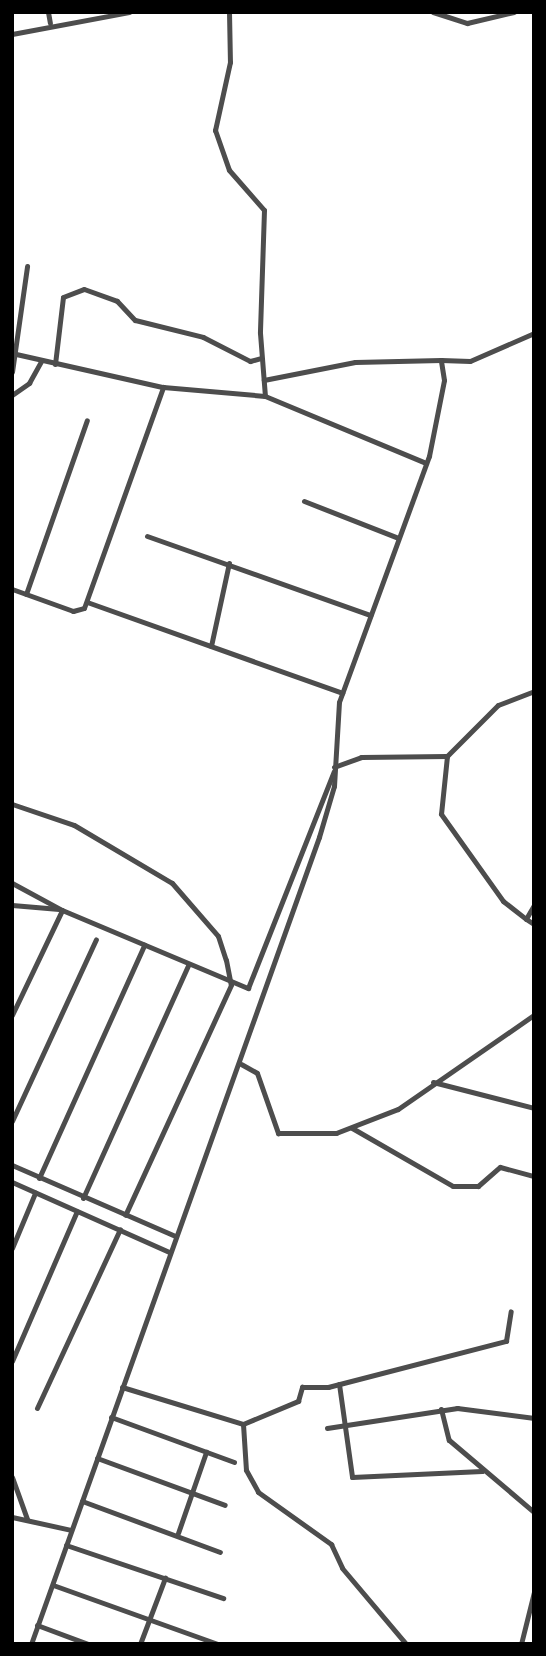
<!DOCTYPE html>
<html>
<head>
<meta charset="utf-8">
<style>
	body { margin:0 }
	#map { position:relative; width:546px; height:1656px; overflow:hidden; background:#fff; font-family:"DM Sans",sans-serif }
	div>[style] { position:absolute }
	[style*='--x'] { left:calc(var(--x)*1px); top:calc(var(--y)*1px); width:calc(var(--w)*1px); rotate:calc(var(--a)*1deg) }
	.street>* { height:5px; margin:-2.5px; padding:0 2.5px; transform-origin:2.5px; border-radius:2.5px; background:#4d4d4d }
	span { translate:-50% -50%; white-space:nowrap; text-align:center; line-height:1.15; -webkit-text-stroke:6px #fff; paint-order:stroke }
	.frame { position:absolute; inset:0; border:14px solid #000; pointer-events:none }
</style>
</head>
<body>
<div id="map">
	<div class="street">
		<i style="--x:48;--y:12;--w:11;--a:80"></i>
		<i style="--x:229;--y:12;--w:50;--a:88.9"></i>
		<i style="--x:230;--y:62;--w:70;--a:102.4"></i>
		<i style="--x:215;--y:130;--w:42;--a:70.7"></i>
		<i style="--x:229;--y:170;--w:53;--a:48.8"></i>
		<i style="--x:264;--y:210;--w:123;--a:91.9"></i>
		<i style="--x:260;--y:333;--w:63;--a:85.5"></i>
		<i style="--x:265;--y:396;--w:174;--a:22.6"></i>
		<i style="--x:433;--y:12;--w:36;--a:18"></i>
		<i style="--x:467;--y:23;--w:48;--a:-13.2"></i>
		<i style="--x:12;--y:34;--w:119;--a:-10.6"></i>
		<i style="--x:16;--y:354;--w:151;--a:12.7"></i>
		<i style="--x:163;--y:387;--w:102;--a:5"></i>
		<i style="--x:441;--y:360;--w:29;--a:2"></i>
		<i style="--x:470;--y:361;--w:70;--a:-23.6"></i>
		<i style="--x:55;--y:364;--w:67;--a:-83.2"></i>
		<i style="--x:63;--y:297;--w:22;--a:-21"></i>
		<i style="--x:84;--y:289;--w:35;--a:20"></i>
		<i style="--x:117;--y:301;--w:26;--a:47"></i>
		<i style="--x:135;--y:320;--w:70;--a:14"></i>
		<i style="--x:203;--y:337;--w:53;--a:27.1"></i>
		<i style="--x:250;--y:361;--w:11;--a:-15"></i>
		<i style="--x:12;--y:372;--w:107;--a:-81.9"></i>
		<i style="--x:12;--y:395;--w:21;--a:-35"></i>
		<i style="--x:29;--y:383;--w:25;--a:-61"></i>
		<i style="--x:304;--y:501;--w:99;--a:21.4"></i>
		<i style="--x:147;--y:536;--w:237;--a:19.5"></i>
		<i style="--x:12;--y:589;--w:65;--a:19.8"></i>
		<i style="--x:73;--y:611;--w:11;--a:-15"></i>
		<i style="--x:84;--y:608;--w:235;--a:-70.3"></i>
		<i style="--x:26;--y:594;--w:184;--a:-70.7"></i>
		<i style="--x:87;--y:602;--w:271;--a:19.6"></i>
		<i style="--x:211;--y:646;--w:85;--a:-77.8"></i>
		<i style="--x:447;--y:756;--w:58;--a:95.9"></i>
		<i style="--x:441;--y:814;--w:107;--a:54.5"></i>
		<i style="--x:503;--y:901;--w:29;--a:38"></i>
		<i style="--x:334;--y:767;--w:29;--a:-20"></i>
		<i style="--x:361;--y:757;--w:86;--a:-0.7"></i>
		<i style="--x:447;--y:756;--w:72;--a:-45"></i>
		<i style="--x:498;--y:705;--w:39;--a:-21"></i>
		<i style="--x:12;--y:804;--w:65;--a:18.7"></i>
		<i style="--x:74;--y:825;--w:114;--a:30.6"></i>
		<i style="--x:172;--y:883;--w:70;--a:49"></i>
		<i style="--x:218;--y:936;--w:25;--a:72"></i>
		<i style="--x:226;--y:960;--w:25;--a:79"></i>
		<i style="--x:231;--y:985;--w:253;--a:114.7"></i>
		<i style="--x:12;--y:883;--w:57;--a:28.4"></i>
		<i style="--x:62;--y:910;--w:202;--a:22.8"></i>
		<i style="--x:248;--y:988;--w:233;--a:-68.4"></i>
		<i style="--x:12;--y:905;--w:47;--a:4.9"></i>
		<i style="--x:534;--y:905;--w:16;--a:120"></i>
		<i style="--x:526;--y:919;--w:9;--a:32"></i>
		<i style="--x:12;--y:1015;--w:116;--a:-64.5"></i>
		<i style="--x:241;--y:1064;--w:18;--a:29"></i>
		<i style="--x:257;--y:1073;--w:64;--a:70.7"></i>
		<i style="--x:278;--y:1133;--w:58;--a:0"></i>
		<i style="--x:336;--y:1133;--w:66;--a:-21.2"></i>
		<i style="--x:398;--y:1109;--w:165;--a:-34.7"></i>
		<i style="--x:433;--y:1082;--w:104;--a:14.4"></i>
		<i style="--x:12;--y:1121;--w:200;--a:-65.2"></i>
		<i style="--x:352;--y:1128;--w:116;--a:29.9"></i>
		<i style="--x:453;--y:1186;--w:25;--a:0"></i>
		<i style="--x:478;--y:1186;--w:29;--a:-41"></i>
		<i style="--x:500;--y:1167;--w:35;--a:15"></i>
		<i style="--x:12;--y:1165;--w:178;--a:23.5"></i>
		<i style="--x:39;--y:1178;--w:256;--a:-65.7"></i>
		<i style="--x:12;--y:1182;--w:172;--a:24"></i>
		<i style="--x:83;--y:1198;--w:256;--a:-65.7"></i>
		<i style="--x:12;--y:1248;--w:60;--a:-67.3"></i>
		<i style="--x:12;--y:1361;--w:163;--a:-66.6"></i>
		<i style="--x:339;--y:1384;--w:94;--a:82"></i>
		<i style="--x:352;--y:1477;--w:130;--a:-2.6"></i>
		<i style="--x:122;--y:1387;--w:127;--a:17"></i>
		<i style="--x:243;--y:1424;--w:46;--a:86.3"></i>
		<i style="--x:246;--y:1470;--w:25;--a:61"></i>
		<i style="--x:258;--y:1492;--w:90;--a:35.5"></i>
		<i style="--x:331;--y:1544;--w:26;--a:65"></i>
		<i style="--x:342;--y:1568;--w:99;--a:49.9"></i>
		<i style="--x:37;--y:1408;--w:197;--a:-65.1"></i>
		<i style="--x:441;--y:1409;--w:32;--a:76"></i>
		<i style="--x:449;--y:1440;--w:111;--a:40.3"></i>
		<i style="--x:111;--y:1417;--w:131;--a:20.1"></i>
		<i style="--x:243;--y:1424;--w:60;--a:-22.7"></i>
		<i style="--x:298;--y:1401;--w:15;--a:-74"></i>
		<i style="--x:302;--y:1387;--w:26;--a:0"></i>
		<i style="--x:328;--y:1387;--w:184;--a:-14.5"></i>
		<i style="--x:506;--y:1341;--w:30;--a:-81"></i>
		<i style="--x:327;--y:1428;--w:132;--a:-8.7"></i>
		<i style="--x:457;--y:1408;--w:78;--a:7.4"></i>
		<i style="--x:97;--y:1458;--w:136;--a:20.2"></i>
		<i style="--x:12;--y:1477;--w:45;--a:70.3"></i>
		<i style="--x:82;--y:1501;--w:147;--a:20.3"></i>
		<i style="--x:12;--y:1517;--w:60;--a:12.4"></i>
		<i style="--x:178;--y:1533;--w:86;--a:-70.9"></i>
		<i style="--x:66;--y:1545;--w:166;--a:18.7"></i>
		<i style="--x:53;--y:1585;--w:175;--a:19.7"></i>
		<i style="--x:37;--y:1625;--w:54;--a:20.4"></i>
		<i style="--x:31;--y:1644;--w:857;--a:-70.36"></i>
		<i style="--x:319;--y:837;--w:53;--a:-73.6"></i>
		<i style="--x:334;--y:786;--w:84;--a:-86.6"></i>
		<i style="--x:339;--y:702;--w:262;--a:-69.9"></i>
		<i style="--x:429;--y:456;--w:77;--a:-78.8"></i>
		<i style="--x:444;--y:380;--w:20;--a:-99"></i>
		<i style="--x:441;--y:360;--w:86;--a:178.7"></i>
		<i style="--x:355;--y:362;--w:93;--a:168.8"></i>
		<i style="--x:140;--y:1644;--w:71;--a:-69.3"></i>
		<i style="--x:521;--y:1644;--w:54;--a:-76"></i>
	</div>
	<div class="frame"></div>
</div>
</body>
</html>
